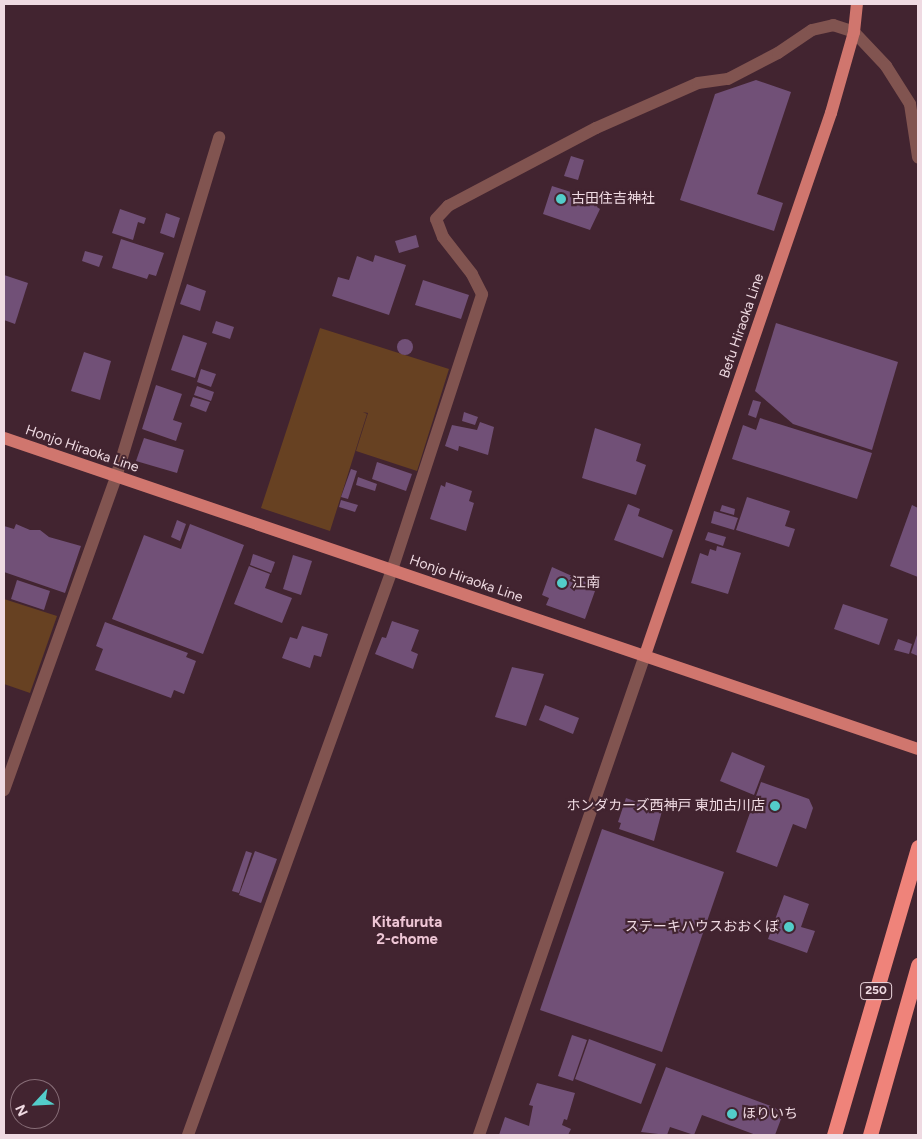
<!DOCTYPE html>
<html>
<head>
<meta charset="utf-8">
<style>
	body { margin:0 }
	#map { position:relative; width:922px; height:1139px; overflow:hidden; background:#422430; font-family:Figtree,"Noto Sans JP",sans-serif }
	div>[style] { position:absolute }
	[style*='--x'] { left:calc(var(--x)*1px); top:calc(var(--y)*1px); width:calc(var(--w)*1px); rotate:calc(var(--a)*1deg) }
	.green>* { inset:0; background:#674122 }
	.building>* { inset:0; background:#715077 }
	.round { border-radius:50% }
	.minor>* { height:12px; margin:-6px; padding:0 6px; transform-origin:6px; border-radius:6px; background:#815450 }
	.major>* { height:12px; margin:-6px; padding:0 6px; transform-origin:6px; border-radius:6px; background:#d0766e }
	.highway>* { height:15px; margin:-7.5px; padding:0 7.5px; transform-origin:7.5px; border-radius:7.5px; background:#ef837a }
	.dots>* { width:14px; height:14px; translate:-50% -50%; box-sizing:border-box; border:2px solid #422430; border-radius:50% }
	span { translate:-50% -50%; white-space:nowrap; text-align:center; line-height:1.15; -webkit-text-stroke:4.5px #422430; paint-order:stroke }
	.shield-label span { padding:1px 4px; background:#422430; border:1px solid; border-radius:4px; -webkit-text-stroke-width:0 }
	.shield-label { font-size:12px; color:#efdae2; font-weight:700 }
	.poi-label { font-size:14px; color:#efdae2 }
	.left { translate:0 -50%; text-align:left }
	.right { translate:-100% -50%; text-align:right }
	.street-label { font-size:14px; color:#efdae2 }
	.neighbourhood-label { font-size:15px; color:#eec6d5; font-weight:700 }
	.frame { position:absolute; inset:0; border:5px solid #efdae2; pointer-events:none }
	.north { position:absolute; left:10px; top:1079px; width:50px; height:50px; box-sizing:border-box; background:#422430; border:1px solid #876d77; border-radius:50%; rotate:245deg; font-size:14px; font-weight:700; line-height:20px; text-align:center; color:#efdae2 }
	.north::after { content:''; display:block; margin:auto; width:18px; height:22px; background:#53cdca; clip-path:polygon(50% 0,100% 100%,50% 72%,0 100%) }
</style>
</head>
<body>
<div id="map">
	<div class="green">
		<i style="clip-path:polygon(320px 328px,449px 369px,417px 471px,356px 451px,368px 413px,363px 412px,367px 414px,330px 531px,261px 508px)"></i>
		<i style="clip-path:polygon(4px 599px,57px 616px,30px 693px,4px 684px)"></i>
	</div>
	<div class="building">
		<i style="clip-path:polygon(756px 80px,791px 92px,757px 194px,783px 203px,774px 231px,680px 200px,715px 94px)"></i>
		<i style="clip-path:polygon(571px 156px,584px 160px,578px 180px,564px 176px)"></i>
		<i style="clip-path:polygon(552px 186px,599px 201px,597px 207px,600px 209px,590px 230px,543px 214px)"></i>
		<i style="clip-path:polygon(120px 209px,146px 218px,144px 224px,138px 222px,133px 240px,112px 233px)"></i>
		<i style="clip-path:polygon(166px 213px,180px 218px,174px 238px,160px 233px)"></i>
		<i style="clip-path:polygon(416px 235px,419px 247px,399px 253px,395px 241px)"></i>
		<i style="clip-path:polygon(121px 239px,164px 253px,156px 276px,149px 274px,147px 279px,112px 268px)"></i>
		<i style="clip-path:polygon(85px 251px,103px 256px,99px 267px,82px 261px)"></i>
		<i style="clip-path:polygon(375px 255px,406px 265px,389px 315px,332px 296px,338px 277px,349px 280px,357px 256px,373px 262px)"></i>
		<i style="clip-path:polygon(4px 275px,28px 283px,15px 324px,4px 320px)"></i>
		<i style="clip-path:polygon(423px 280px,469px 295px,461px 319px,415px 305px)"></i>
		<i style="clip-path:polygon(187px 284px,206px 291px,200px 311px,180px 304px)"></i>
		<i style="clip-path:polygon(216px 321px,234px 327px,230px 339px,212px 333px)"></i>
		<i style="clip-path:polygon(776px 323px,898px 362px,872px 450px,793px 424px,755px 391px)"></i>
		<i style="clip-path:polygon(183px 335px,207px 343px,195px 378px,171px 370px)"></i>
		<i class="round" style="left:397px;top:339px;width:16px;height:16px"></i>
		<i style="clip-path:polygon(84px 352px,111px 361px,100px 400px,71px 391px)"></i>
		<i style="clip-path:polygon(201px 369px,216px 374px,211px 387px,197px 382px)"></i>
		<i style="clip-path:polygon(156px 385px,182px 394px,173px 420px,182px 423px,176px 441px,142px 429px)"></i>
		<i style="clip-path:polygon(197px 386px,214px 392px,211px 401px,194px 395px)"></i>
		<i style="clip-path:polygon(193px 397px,210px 402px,206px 412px,190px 406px)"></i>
		<i style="clip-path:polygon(753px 400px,761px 402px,756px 418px,748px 415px)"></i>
		<i style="clip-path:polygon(464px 412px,478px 417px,475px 425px,462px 421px)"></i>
		<i style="clip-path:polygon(760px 418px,872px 453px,857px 499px,732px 459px,743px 425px,756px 430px)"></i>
		<i style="clip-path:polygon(480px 422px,494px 427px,488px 455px,459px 446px,458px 451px,445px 446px,452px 425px,477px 430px)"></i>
		<i style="clip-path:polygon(595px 428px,641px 444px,636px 461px,646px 465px,636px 495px,582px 478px)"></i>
		<i style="clip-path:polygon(144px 438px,184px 450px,177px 473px,136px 461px)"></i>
		<i style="clip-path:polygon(377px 462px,412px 474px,406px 491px,372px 479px)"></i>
		<i style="clip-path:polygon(351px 469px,357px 471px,348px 499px,341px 497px)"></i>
		<i style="clip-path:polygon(358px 477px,377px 484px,375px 491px,356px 485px)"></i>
		<i style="clip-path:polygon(446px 482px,472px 491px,469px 501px,474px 503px,466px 531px,430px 519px,441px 485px,445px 487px)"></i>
		<i style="clip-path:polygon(747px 497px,790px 511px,785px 526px,795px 529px,789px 547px,736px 530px)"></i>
		<i style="clip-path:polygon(341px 500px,358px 505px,355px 512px,339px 507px)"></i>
		<i style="clip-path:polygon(628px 504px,640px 509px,638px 516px,673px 530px,663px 558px,614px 540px)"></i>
		<i style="clip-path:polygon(722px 505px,735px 509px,734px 515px,720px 511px)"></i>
		<i style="clip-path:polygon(912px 505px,918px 508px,918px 577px,890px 566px)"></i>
		<i style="clip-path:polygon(714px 511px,738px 518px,734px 530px,711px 523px)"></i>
		<i style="clip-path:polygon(177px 520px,186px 524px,180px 541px,171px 537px)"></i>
		<i style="clip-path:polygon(16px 524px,30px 530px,40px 530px,49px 537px,81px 546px,65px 593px,4px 572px,4px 526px,14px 529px)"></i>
		<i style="clip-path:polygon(190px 524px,244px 545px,203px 654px,112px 619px,144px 535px,181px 549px)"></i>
		<i style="clip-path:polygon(708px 532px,726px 537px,723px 546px,705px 540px)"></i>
		<i style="clip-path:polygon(717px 546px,741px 553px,728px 594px,691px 583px,700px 553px,708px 556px,710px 549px,716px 551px)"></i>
		<i style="clip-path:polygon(253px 554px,275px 562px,271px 573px,250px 565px)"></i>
		<i style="clip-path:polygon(293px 555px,312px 561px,301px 595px,283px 589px)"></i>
		<i style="clip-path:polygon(249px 566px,270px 574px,265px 588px,292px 598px,282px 623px,234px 604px)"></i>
		<i style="clip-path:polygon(552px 567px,592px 585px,590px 590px,595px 591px,585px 619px,546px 605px,549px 598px,542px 595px)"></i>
		<i style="clip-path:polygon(17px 580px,50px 591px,44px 610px,11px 599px)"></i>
		<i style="clip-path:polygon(843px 604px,888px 619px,879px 645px,834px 629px)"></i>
		<i style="clip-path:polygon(392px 621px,419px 630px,411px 651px,418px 654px,413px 669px,375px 654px,382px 637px,386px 638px)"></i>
		<i style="clip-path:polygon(105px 622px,188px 653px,186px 657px,196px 661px,184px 694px,174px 690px,171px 698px,95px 670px,103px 649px,96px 646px)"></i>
		<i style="clip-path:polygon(302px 626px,328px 634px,321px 657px,314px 655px,310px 668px,282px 658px,290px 637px,297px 639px)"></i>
		<i style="clip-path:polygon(918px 632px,918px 656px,911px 653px)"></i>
		<i style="clip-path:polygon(898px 639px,912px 644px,909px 654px,894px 650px)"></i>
		<i style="clip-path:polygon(512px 667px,544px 674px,526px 726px,495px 717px)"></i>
		<i style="clip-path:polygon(545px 705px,579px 718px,573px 734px,539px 720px)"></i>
		<i style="clip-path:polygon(732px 752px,765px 766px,754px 795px,720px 781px)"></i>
		<i style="clip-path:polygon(761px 782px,809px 799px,813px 808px,806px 829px,793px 824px,777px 867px,736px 852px)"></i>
		<i style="clip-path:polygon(626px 798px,662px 811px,654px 841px,619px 829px,621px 823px,618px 822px)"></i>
		<i style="clip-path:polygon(602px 829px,724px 872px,662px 1052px,540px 1010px)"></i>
		<i style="clip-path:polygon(246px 851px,252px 853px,239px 893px,232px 891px)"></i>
		<i style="clip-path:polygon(255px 851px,277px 859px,261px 903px,239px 895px)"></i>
		<i style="clip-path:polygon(784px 895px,809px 904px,801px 927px,815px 931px,807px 953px,768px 939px)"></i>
		<i style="clip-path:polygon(572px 1035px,587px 1040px,573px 1081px,558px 1076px)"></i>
		<i style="clip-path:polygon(589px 1039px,656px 1064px,641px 1104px,575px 1079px)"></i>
		<i style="clip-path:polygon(666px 1067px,784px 1111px,775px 1135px,756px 1135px,702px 1115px,694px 1135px,670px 1127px,667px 1135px,641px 1132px)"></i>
		<i style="clip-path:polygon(537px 1083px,575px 1093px,567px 1120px,564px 1119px,562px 1125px,571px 1129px,568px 1135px,499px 1135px,505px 1117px,529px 1126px,533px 1106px,529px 1105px)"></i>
	</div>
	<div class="minor">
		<i style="--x:4;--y:790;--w:332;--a:-70.3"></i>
		<i style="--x:116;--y:477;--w:355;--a:-73.1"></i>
		<i style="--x:188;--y:1135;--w:601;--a:-70.15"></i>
		<i style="--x:392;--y:570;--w:290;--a:-71.9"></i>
		<i style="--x:482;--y:294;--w:22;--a:-117"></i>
		<i style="--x:472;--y:274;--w:47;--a:-128.1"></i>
		<i style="--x:443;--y:237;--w:19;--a:-111"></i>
		<i style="--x:436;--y:219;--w:18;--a:-47"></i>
		<i style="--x:448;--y:206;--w:167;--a:-27.8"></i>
		<i style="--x:596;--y:128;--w:111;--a:-23.8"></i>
		<i style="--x:698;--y:83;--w:30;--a:-8"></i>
		<i style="--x:728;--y:79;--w:56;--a:-27.5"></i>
		<i style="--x:778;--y:53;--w:41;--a:-34.1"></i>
		<i style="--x:812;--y:30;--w:22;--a:-13"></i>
		<i style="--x:833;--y:25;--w:22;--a:18"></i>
		<i style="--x:854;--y:32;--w:47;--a:46.7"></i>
		<i style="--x:886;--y:66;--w:45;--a:57.7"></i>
		<i style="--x:910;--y:104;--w:54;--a:81.4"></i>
		<i style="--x:479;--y:1135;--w:508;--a:-70.92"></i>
	</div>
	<div class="major">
		<i style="--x:4;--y:438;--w:965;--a:18.79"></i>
		<i style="--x:645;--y:655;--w:573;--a:-71.06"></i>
		<i style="--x:831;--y:113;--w:84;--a:-74.1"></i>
		<i style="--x:854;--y:32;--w:28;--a:-84"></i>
	</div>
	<div class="highway">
		<i style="--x:834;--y:1135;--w:300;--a:-73.7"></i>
		<i style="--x:870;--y:1135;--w:177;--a:-74.2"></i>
	</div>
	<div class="dots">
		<i style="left:561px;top:199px;background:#53cdca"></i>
		<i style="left:562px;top:583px;background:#53cdca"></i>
		<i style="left:775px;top:806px;background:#53cdca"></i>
		<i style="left:789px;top:927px;background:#53cdca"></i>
		<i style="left:732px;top:1114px;background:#53cdca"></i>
	</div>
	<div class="shield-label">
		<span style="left:876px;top:991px">250</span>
	</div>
	<div class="poi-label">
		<span class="left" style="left:571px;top:199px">古田住吉神社</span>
		<span class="left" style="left:572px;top:583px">江南</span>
		<span class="right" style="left:765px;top:806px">ホンダカーズ西神戸 東加古川店</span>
		<span class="right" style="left:779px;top:927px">ステーキハウスおおくぼ</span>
		<span class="left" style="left:742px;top:1114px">ほりいち</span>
	</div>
	<div class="street-label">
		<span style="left:742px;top:326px;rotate:-71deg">Befu Hiraoka Line</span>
		<span style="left:82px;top:449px;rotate:19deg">Honjo Hiraoka Line</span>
		<span style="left:466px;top:579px;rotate:19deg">Honjo Hiraoka Line</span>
	</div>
	<div class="neighbourhood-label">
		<span style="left:407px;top:931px">Kitafuruta<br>2-chome</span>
	</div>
	<div class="frame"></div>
	<div class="north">N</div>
</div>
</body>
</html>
